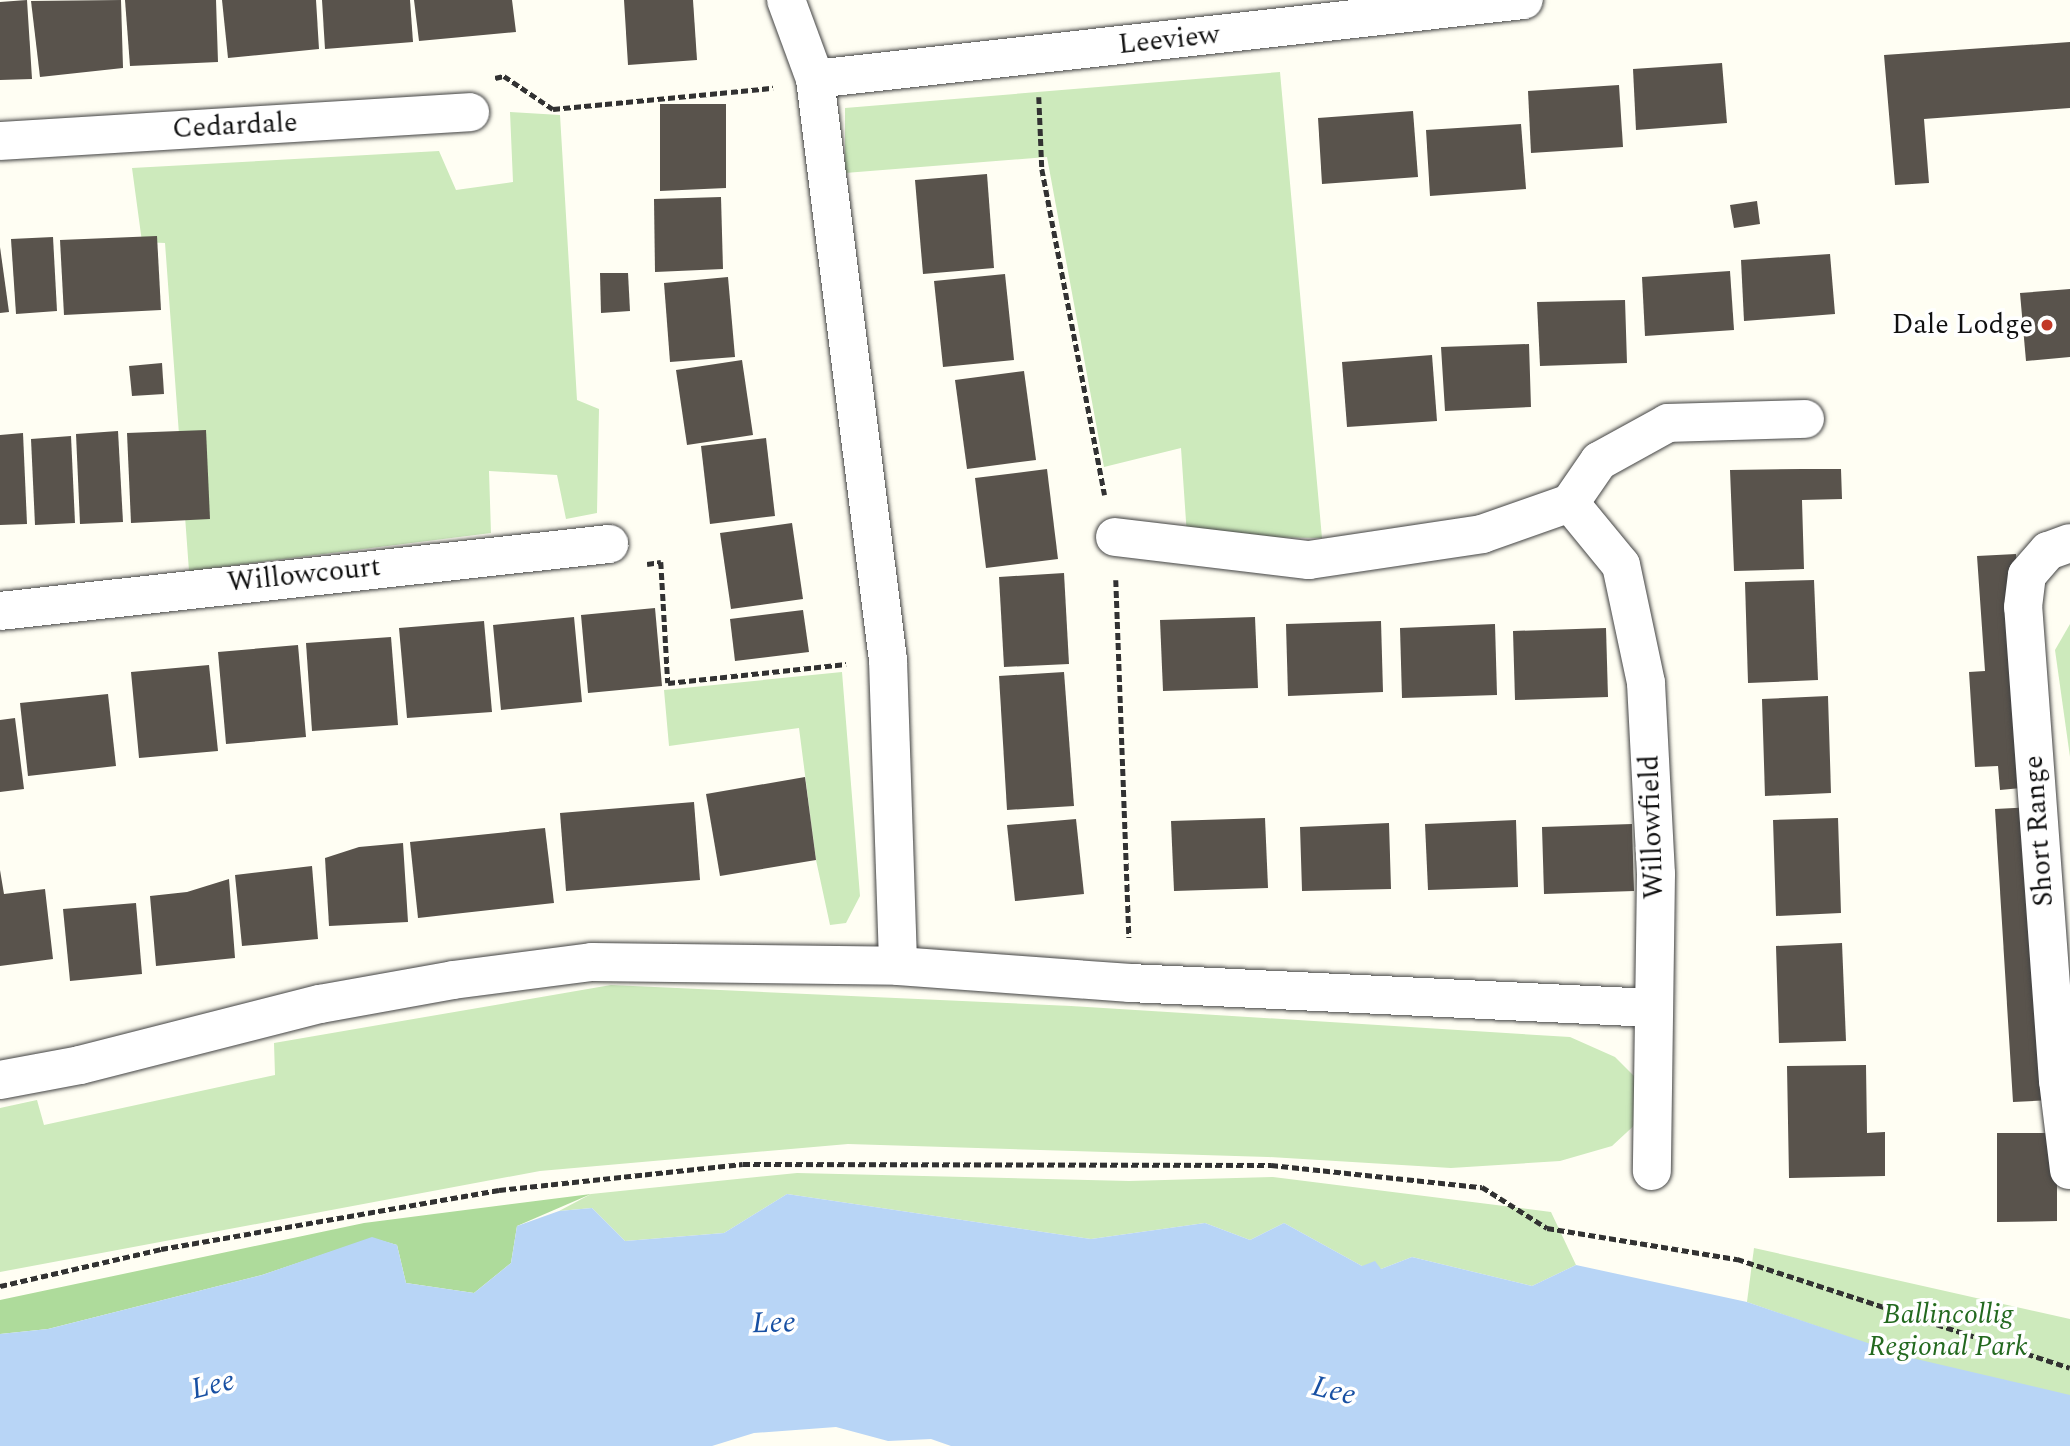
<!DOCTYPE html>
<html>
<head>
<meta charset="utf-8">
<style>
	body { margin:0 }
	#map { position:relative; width:2070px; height:1446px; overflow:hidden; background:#fffef3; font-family:Spectral,serif }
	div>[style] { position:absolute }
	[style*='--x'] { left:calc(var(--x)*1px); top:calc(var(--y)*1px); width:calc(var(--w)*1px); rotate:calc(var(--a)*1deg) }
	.green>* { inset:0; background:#cdeabc }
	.forest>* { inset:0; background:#aedb9b }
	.water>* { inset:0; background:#b8d5f6 }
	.building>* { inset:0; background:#59534c }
	.path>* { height:4.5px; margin-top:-2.25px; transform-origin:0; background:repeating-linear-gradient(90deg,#323232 0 7px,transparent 0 10.5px) }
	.roads { filter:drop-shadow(0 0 2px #434343) drop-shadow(0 0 2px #434343) }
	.street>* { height:38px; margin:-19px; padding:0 19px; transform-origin:19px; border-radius:19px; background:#fff }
	.dots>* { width:19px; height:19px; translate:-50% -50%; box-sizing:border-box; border:4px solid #fff; border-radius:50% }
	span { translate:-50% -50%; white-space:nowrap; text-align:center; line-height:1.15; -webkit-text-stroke:7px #fff; paint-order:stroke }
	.street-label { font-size:28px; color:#101010 }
	.poi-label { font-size:28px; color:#101010 }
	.right { translate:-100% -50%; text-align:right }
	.park-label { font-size:28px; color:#23691f; font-style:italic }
	.water-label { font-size:30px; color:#1850a3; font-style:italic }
</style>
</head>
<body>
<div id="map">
	<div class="green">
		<i style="clip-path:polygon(1280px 72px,1322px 538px,1187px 536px,1181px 448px,1104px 467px,1047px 157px,845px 173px,845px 108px)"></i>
		<i style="clip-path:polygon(510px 112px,560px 115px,577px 400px,599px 409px,597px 513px,566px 519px,557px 475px,489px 471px,491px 533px,189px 571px,165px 243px,142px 242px,132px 168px,439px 151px,456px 190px,513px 182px)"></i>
		<i style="clip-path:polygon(2070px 624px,2070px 757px,2055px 650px)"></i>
		<i style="clip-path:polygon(842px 672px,860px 896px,846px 923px,830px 925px,816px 860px,799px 728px,669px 746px,664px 690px)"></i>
		<i style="clip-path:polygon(611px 985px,1071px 1006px,1570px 1037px,1615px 1057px,1641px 1083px,1640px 1120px,1612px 1146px,1560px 1161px,1451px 1168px,1268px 1157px,848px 1144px,540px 1171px,0 1272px,0 1108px,37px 1100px,44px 1125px,275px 1075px,274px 1043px)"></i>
		<i style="clip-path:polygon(797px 1173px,1129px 1181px,1273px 1177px,1551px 1212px,1576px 1265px,1532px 1286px,1412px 1257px,1381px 1269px,1362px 1266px,1284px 1223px,1250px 1240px,1205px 1223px,1091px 1239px,787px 1194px,724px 1233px,625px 1241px,592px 1208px,559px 1211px,591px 1194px)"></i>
		<i style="clip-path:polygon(1754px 1248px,2070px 1319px,2070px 1396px,1935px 1367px,1747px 1302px)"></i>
	</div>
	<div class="forest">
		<i style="clip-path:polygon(591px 1194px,517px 1226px,511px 1263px,474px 1293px,406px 1283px,397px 1245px,372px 1238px,262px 1275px,48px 1329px,0 1334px,0 1300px,364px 1223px)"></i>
	</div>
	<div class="water">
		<i style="clip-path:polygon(787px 1194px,1091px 1239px,1205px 1223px,1250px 1240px,1284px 1223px,1362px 1266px,1375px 1261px,1381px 1269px,1412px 1257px,1532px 1286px,1576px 1265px,1747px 1302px,1912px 1358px,2070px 1395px,2070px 1446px,951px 1446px,931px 1439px,888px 1441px,836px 1427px,754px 1433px,712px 1446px,0 1446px,0 1334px,48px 1329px,262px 1275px,372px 1237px,397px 1245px,406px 1283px,474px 1293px,511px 1263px,517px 1226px,559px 1211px,592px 1208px,625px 1241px,724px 1233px)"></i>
	</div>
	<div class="building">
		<i style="clip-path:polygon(27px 0,32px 79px,0 80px,0 2px)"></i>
		<i style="clip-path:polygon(121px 0,123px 68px,40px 77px,31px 1px)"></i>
		<i style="clip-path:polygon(125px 0,216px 0,218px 62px,130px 66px)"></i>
		<i style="clip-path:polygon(222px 0,316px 0,319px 49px,228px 58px)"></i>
		<i style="clip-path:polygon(322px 0,410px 0,413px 42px,325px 49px)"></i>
		<i style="clip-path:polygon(414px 0,512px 0,516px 32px,419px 41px)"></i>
		<i style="clip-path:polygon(624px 0,693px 0,697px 60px,628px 65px)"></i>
		<i style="clip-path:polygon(2070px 42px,2070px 108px,1924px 119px,1929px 183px,1895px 185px,1884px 55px)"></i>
		<i style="clip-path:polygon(1722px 63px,1727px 123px,1636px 130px,1633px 69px)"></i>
		<i style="clip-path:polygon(1619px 85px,1623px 147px,1531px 153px,1528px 91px)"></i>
		<i style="clip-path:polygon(660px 104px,726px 104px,726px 188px,660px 191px)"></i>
		<i style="clip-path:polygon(1413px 111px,1418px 177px,1322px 184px,1318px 118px)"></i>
		<i style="clip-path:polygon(1521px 124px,1526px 189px,1430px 196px,1426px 130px)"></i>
		<i style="clip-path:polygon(987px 174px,994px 268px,923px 274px,915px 180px)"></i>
		<i style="clip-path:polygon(721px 197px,723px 269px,655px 272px,654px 199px)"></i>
		<i style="clip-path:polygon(1757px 201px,1760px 224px,1734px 228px,1730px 205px)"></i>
		<i style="clip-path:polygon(157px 236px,161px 310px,64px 315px,60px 240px)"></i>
		<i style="clip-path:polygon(53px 237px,57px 311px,16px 314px,11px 239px)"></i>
		<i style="clip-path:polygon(0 247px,9px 312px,0 313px)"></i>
		<i style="clip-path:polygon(1830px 254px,1835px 314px,1744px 321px,1741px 260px)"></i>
		<i style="clip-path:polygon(1730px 271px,1734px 330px,1645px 336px,1642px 277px)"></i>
		<i style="clip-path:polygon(600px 273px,628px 273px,630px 311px,601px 313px)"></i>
		<i style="clip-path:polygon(1005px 274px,1014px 360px,943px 367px,934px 281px)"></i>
		<i style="clip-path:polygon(728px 277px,735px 357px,670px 362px,664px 283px)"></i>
		<i style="clip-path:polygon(2070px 289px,2070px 357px,2026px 361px,2020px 293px)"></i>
		<i style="clip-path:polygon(1625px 300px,1627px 363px,1540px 366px,1537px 302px)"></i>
		<i style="clip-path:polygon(1529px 344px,1531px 407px,1445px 411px,1441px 347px)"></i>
		<i style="clip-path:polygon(1432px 355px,1437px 421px,1347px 427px,1342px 362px)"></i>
		<i style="clip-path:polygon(742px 360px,753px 435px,687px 445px,676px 370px)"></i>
		<i style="clip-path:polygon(162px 363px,164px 394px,132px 396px,129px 366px)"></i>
		<i style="clip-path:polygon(1024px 371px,1036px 460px,967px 469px,955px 380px)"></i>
		<i style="clip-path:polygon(206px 430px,210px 519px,131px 523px,127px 433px)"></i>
		<i style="clip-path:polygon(118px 431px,123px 522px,80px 524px,76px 434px)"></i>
		<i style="clip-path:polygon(23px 433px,27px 524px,0 525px,0 435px)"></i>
		<i style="clip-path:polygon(71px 436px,75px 523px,35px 525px,31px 439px)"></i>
		<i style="clip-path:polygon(766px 438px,775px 516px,710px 524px,701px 446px)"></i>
		<i style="clip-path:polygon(1047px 469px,1058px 559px,986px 568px,975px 478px)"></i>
		<i style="clip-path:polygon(1802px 469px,1841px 469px,1842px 499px,1802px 500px,1804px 569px,1734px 571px,1730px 470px)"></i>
		<i style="clip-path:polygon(792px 523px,803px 599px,731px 609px,720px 533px)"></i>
		<i style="clip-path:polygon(2016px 554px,2032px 787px,2000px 790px,1998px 766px,1975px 767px,1969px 672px,1985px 671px,1977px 556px)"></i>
		<i style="clip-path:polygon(1064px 573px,1069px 664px,1004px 667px,999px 577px)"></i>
		<i style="clip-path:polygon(1814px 580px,1818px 680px,1748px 683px,1745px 582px)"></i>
		<i style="clip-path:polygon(655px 608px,662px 686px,588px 693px,581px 615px)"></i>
		<i style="clip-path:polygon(803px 610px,809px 652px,735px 661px,730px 619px)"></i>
		<i style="clip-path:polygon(574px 617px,582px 702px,501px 710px,493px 625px)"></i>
		<i style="clip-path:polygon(1255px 617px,1258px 688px,1163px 691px,1160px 620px)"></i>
		<i style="clip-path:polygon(484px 621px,492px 712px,407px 718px,399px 628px)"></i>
		<i style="clip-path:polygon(1381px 621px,1383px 692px,1288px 696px,1286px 624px)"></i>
		<i style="clip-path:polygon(1495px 624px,1497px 695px,1402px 698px,1400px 628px)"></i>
		<i style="clip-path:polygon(1606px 628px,1608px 697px,1515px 700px,1513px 631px)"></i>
		<i style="clip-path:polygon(391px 637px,398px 725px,312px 731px,306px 643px)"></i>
		<i style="clip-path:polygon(298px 645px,306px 737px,226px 744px,218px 652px)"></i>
		<i style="clip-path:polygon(209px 665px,218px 751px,139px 758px,131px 672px)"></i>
		<i style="clip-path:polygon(1064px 672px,1074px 806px,1007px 810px,999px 676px)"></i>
		<i style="clip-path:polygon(108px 694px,116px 766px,28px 776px,20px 703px)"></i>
		<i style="clip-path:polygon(1828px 696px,1831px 793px,1765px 796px,1762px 699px)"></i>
		<i style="clip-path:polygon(15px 718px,24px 789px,0 792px,0 720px)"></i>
		<i style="clip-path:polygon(805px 777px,816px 860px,720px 876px,706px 794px)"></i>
		<i style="clip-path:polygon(694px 802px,700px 880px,566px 891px,560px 813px)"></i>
		<i style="clip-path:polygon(2035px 807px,2052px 1100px,2013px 1102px,1995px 809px)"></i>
		<i style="clip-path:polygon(1265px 818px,1268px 888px,1174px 891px,1171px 821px)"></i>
		<i style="clip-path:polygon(1838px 818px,1841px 913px,1776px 916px,1773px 820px)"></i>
		<i style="clip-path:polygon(1076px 819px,1084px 894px,1015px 901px,1007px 825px)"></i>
		<i style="clip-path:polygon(1516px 820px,1518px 887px,1428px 890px,1425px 824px)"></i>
		<i style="clip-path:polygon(1389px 823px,1391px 889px,1302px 891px,1300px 827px)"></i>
		<i style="clip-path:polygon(1632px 824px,1634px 891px,1544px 894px,1542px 827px)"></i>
		<i style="clip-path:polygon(545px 828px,554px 903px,418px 918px,410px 842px)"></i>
		<i style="clip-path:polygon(403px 843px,408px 922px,329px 926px,325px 858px,359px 847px)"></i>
		<i style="clip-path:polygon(312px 866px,318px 939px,242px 946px,235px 875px)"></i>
		<i style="clip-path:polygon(0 870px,4px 894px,45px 889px,53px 959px,0 966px)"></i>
		<i style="clip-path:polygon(229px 879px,235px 958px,156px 966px,150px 896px,187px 892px)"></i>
		<i style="clip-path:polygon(136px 903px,142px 974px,70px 981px,63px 909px)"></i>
		<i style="clip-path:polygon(1842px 943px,1846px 1041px,1779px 1043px,1776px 946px)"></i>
		<i style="clip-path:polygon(1866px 1065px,1867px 1133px,1885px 1132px,1885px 1176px,1789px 1178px,1787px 1066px)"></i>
		<i style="clip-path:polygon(1997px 1133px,2057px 1133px,2057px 1221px,1997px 1222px)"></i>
	</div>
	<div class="path">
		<i style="--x:495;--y:78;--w:9;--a:-13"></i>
		<i style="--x:504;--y:76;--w:59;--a:34"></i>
		<i style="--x:553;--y:109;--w:221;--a:-5.5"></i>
		<i style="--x:1039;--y:97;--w:72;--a:87.6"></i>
		<i style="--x:1042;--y:169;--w:332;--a:79.1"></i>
		<i style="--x:647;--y:564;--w:14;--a:-8"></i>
		<i style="--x:661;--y:562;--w:121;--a:86.7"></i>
		<i style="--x:668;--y:683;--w:179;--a:-6.1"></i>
		<i style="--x:1116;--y:580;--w:358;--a:87.9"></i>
		<i style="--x:0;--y:1286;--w:165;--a:-12.9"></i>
		<i style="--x:161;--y:1249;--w:343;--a:-9.9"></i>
		<i style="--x:499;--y:1190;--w:245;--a:-6.1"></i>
		<i style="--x:743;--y:1164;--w:528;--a:0.11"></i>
		<i style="--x:1271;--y:1165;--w:212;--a:6"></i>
		<i style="--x:1482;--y:1187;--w:77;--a:32.2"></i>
		<i style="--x:1547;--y:1228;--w:193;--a:9.3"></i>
		<i style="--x:1737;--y:1259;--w:350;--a:18.1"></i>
	</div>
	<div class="roads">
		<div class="street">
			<i style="--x:786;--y:0;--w:84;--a:69.8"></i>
			<i style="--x:815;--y:79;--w:586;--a:82.84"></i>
			<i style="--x:888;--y:660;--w:306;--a:88.1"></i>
			<i style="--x:815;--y:79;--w:713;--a:-6.36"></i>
			<i style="--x:0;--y:141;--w:471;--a:-3.5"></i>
			<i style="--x:1570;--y:503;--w:80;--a:50.6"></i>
			<i style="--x:1621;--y:565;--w:121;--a:78"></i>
			<i style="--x:1646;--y:683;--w:191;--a:87"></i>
			<i style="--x:1656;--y:874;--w:297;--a:90.8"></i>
			<i style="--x:1115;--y:537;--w:195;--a:6.8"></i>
			<i style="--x:1309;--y:560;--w:175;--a:-8.5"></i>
			<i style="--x:1482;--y:534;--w:93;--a:-19.4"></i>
			<i style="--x:1570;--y:503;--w:51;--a:-55.4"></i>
			<i style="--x:1599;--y:461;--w:79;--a:-28.8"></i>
			<i style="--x:1668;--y:423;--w:137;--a:-1.7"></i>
			<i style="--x:0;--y:611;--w:613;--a:-6.28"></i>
			<i style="--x:0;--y:1080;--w:81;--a:-10.6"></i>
			<i style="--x:80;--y:1065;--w:248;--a:-14.3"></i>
			<i style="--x:320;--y:1004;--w:135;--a:-10.2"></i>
			<i style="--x:453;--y:980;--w:140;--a:-7.4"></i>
			<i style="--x:592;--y:962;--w:306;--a:0.7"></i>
			<i style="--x:898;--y:966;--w:233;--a:4.2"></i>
			<i style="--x:1130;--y:983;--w:524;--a:2.74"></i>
			<i style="--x:2069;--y:1170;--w:90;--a:-97"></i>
			<i style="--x:2058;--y:1081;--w:475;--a:-94.2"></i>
			<i style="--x:2023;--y:607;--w:32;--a:-83"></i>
			<i style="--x:2027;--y:575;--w:32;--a:-49"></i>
			<i style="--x:2048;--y:551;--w:23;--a:-20"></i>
		</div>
	</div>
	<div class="dots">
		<i style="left:2047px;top:325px;background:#c13827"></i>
	</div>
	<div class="street-label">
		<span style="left:1169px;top:40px;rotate:-6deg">Leeview</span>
		<span style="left:235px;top:126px;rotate:-3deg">Cedardale</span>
		<span style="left:304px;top:575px;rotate:-6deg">Willowcourt</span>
		<span style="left:1652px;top:827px;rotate:-92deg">Willowfield</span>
		<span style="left:2039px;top:831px;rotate:-94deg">Short Range</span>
	</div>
	<div class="poi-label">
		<span class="right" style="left:2033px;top:325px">Dale Lodge</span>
	</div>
	<div class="park-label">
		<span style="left:1948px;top:1331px">Ballincollig<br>Regional Park</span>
	</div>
	<div class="water-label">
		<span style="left:774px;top:1323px;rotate:-1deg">Lee</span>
		<span style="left:213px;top:1385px;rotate:-14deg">Lee</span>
		<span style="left:1334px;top:1391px;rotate:14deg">Lee</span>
	</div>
</div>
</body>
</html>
